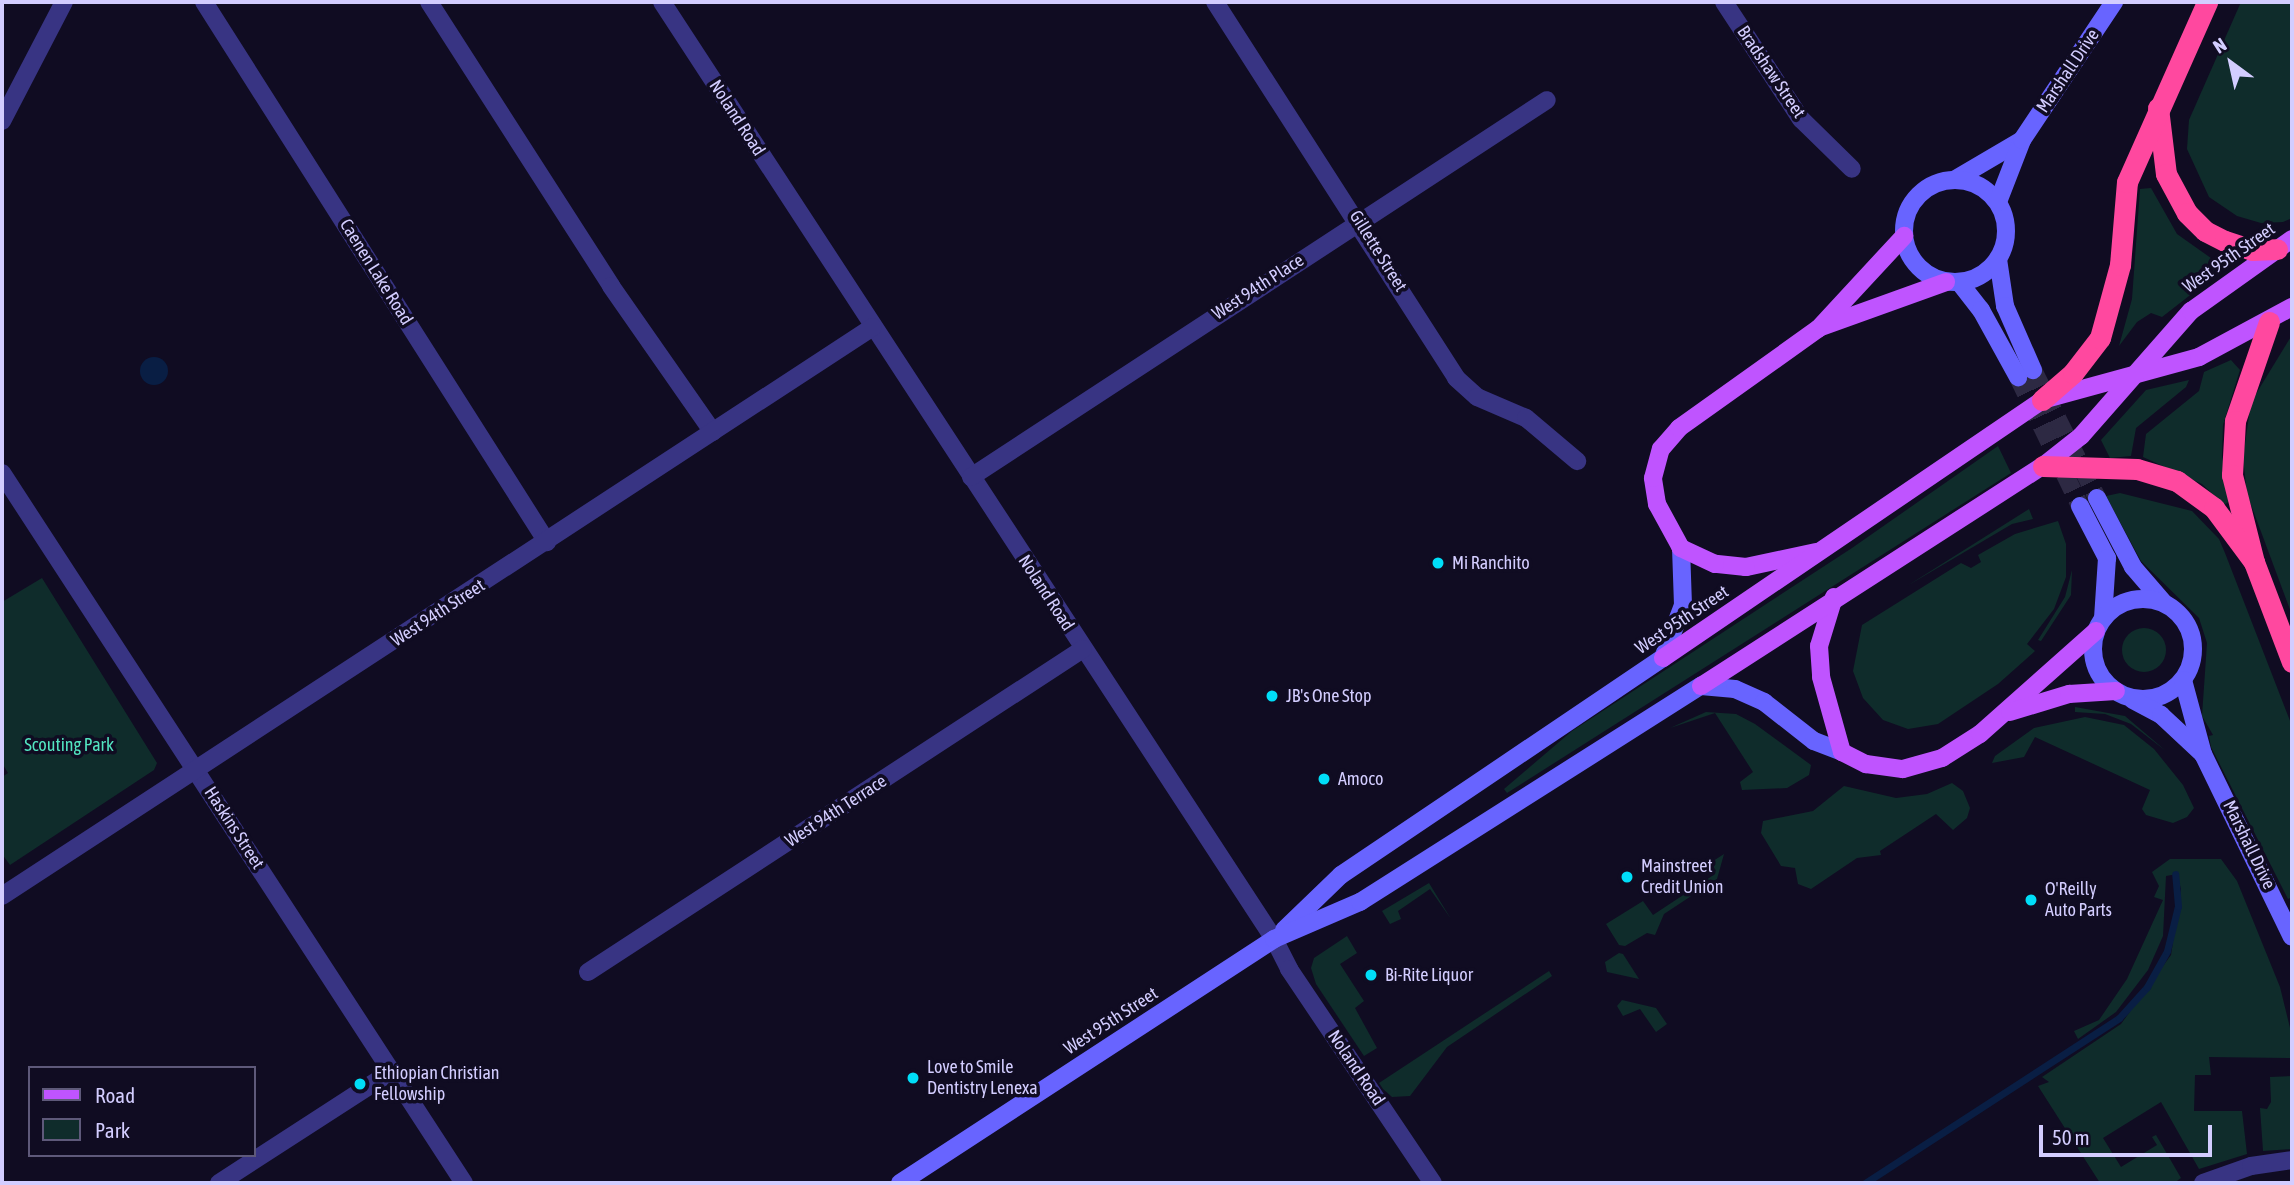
<!DOCTYPE html>
<html>
<head>
<meta charset="utf-8">
<style>
	body { margin:0 }
	#map { position:relative; width:2294px; height:1185px; overflow:hidden; background:#100c22; font-family:"Asap Condensed",sans-serif }
	div>[style] { position:absolute }
	[style*='--x'] { left:calc(var(--x)*1px); top:calc(var(--y)*1px); width:calc(var(--w)*1px); rotate:calc(var(--a)*1deg) }
	.green>* { inset:0; background:#0f2c2b }
	.round { border-radius:50% }
	.water>* { inset:0; background:#091e44 }
	.stream>* { height:7px; margin:-3.5px; padding:0 3.5px; transform-origin:3.5px; border-radius:3.5px; background:#091e44 }
	.secondary-tunnel>* { height:18px; margin-top:-9px; transform-origin:0; background:repeating-linear-gradient(90deg,#2d2943 0 18px,transparent 0 27px) }
	.street>* { height:18px; margin:-9px; padding:0 9px; transform-origin:9px; border-radius:9px; background:#383483 }
	.secondary>* { height:18px; margin:-9px; padding:0 9px; transform-origin:9px; border-radius:9px; background:#6864ff }
	.secondary>.ring { margin:-9px; padding:0; box-sizing:content-box; background:none; border:18px solid #6864ff; border-radius:50% }
	.primary>* { height:18px; margin:-9px; padding:0 9px; transform-origin:9px; border-radius:9px; background:#bf54ff }
	.highway>* { height:21px; margin:-10.5px; padding:0 10.5px; transform-origin:10.5px; border-radius:10.5px; background:#ff489f }
	.dots>* { width:19px; height:19px; translate:-50% -50%; box-sizing:border-box; border:4px solid #100c22; border-radius:50% }
	span { translate:-50% -50%; white-space:nowrap; text-align:center; line-height:1.15; -webkit-text-stroke:7px #100c22; paint-order:stroke }
	.street-label { font-size:18px; color:#d3cdff }
	.poi-label { font-size:18px; color:#d3cdff }
	.left { translate:0 -50%; text-align:left }
	.park-label { font-size:18px; color:#53e5c1 }
	.frame { position:absolute; inset:0; border:4px solid #d3cdff; pointer-events:none }
	.legend { position:absolute; left:28px; top:1066px; width:228px; height:91px; box-sizing:border-box; background:#100c22; border:2px solid #5e597a; margin:0; padding:9px 12px; list-style:none; font-size:21px; color:#d3cdff }
	.legend li { display:flex; align-items:center; gap:14px; height:35px }
	.legend b { width:35px; border:2px solid #5e597a }
	.north { position:absolute; left:2196px; top:28px; width:70px; height:70px; -webkit-text-stroke:5px #100c22; paint-order:stroke; rotate:327deg; font-size:19px; font-weight:700; line-height:28px; text-align:center; color:#d3cdff }
	.north::after { content:''; display:block; margin:auto; width:24px; height:32px; background:#d3cdff; clip-path:polygon(50% 0,100% 100%,50% 72%,0 100%) }
	.scale { position:absolute; left:2039px; top:1125px; width:173px; height:32px; box-sizing:border-box; border:4px solid #d3cdff; border-top:0; padding-left:9px; font-size:21px; line-height:24px; white-space:nowrap; color:#d3cdff; -webkit-text-stroke:5px #100c22; paint-order:stroke }
</style>
</head>
<body>
<div id="map">
	<div class="green">
		<i style="clip-path:polygon(2241px 2px,2292px 2px,2292px 218px,2283px 222px,2261px 223px,2237px 216px,2209px 197px,2187px 149px,2189px 120px)"></i>
		<i style="clip-path:polygon(2151px 188px,2177px 234px,2225px 268px,2162px 317px,2151px 313px,2137px 322px,2119px 346px,2132px 299px,2140px 189px)"></i>
		<i style="clip-path:polygon(2292px 335px,2292px 615px,2247px 494px,2243px 458px,2251px 402px)"></i>
		<i style="clip-path:polygon(2231px 360px,2240px 370px,2223px 425px,2222px 456px,2230px 501px,2224px 505px,2202px 484px,2143px 457px,2146px 434px,2199px 391px,2204px 372px)"></i>
		<i style="clip-path:polygon(2189px 380px,2186px 387px,2136px 428px,2131px 456px,2110px 458px,2101px 440px,2146px 390px)"></i>
		<i style="clip-path:polygon(1998px 446px,2011px 473px,1507px 793px,1504px 789px,1572px 731px,1852px 548px)"></i>
		<i style="clip-path:polygon(2120px 493px,2192px 511px,2219px 539px,2225px 553px,2292px 726px,2292px 897px,2288px 899px,2211px 747px,2209px 736px,2213px 735px,2202px 716px,2207px 643px,2199px 618px,2141px 561px,2106px 496px)"></i>
		<i style="clip-path:polygon(2029px 509px,2033px 519px,2012px 524px,1907px 586px)"></i>
		<i style="clip-path:polygon(2058px 521px,2066px 544px,2066px 577px,2054px 609px,2027px 644px,2035px 651px,1998px 684px,1938px 724px,1908px 729px,1883px 720px,1863px 698px,1853px 671px,1862px 625px,1961px 563px,1971px 568px,1981px 562px,1978px 555px,2015px 534px)"></i>
		<i style="clip-path:polygon(2072px 570px,2071px 595px,2041px 641px,2038px 640px,2065px 597px)"></i>
		<i style="clip-path:polygon(42px 578px,157px 763px,154px 770px,10px 865px,2px 854px,2px 777px,8px 773px,2px 763px,2px 602px)"></i>
		<i class="round" style="left:2122px;top:628px;width:44px;height:44px"></i>
		<i style="clip-path:polygon(2075px 707px,2125px 716px,2166px 751px,2131px 724px,2105px 714px,2075px 712px)"></i>
		<i style="clip-path:polygon(1706px 712px,1736px 714px,1755px 724px,1811px 765px,1809px 775px,1787px 788px,1742px 790px,1740px 782px,1753px 772px,1715px 713px,1670px 728px)"></i>
		<i style="clip-path:polygon(2085px 717px,2124px 725px,2154px 749px,2183px 785px,2194px 808px,2187px 817px,2173px 823px,2146px 815px,2142px 809px,2150px 790px,2035px 737px,2024px 757px,1992px 763px,1995px 756px,2034px 728px)"></i>
		<i style="clip-path:polygon(1952px 783px,1963px 791px,1970px 808px,1967px 818px,1953px 830px,1936px 814px,1880px 851px,1881px 855px,1857px 858px,1811px 889px,1798px 884px,1795px 868px,1781px 866px,1761px 833px,1763px 821px,1813px 811px,1844px 786px,1896px 798px,1927px 794px)"></i>
		<i style="clip-path:polygon(1724px 854px,1717px 879px,1664px 914px,1655px 935px,1647px 933px,1625px 946px,1619px 945px,1606px 924px,1643px 901px,1653px 915px,1715px 874px,1710px 863px)"></i>
		<i style="clip-path:polygon(2170px 859px,2221px 859px,2237px 881px,2280px 987px,2292px 1036px,2292px 1058px,2209px 1057px,2211px 1075px,2195px 1075px,2194px 1111px,2242px 1111px,2247px 1154px,2199px 1169px,2161px 1102px,2103px 1138px,2121px 1167px,2157px 1145px,2152px 1137px,2156px 1135px,2181px 1178px,2174px 1183px,2100px 1183px,2038px 1086px,2049px 1082px,2042px 1077px,2121px 1024px,2171px 955px,2181px 889px,2177px 874px,2166px 876px,2163px 936px,2148px 970px,2116px 1012px,2078px 1039px,2074px 1031px,2099px 1020px,2127px 979px,2163px 900px,2154px 897px,2159px 886px,2152px 872px)"></i>
		<i style="clip-path:polygon(1429px 883px,1451px 919px,1430px 889px,1398px 911px,1401px 919px,1390px 924px,1382px 911px)"></i>
		<i style="clip-path:polygon(1347px 936px,1357px 953px,1340px 964px,1364px 1001px,1355px 1008px,1377px 1048px,1364px 1056px,1316px 984px,1311px 968px,1314px 958px)"></i>
		<i style="clip-path:polygon(1619px 953px,1623px 954px,1639px 979px,1607px 972px,1605px 962px)"></i>
		<i style="clip-path:polygon(1549px 971px,1552px 976px,1447px 1047px,1410px 1096px,1392px 1097px,1383px 1089px,1379px 1083px)"></i>
		<i style="clip-path:polygon(1622px 1000px,1656px 1008px,1667px 1024px,1656px 1032px,1640px 1009px,1623px 1016px,1617px 1006px)"></i>
		<i style="clip-path:polygon(2292px 1076px,2292px 1149px,2263px 1151px,2260px 1108px,2267px 1109px,2271px 1102px,2270px 1077px)"></i>
	</div>
	<div class="water">
		<i class="round" style="left:140px;top:357px;width:28px;height:28px"></i>
	</div>
	<div class="stream">
		<i style="--x:1865;--y:1183;--w:303;--a:-33"></i>
		<i style="--x:2119;--y:1018;--w:42;--a:-47.9"></i>
		<i style="--x:2147;--y:987;--w:41;--a:-60.9"></i>
		<i style="--x:2167;--y:951;--w:46;--a:-76.3"></i>
		<i style="--x:2178;--y:906;--w:32;--a:-95"></i>
	</div>
	<div class="secondary-tunnel">
		<i style="--x:2033;--y:370;--w:143;--a:63.4"></i>
		<i style="--x:2018;--y:377;--w:143;--a:64.3"></i>
	</div>
	<div class="street">
		<i style="--x:204;--y:2;--w:640;--a:57.58"></i>
		<i style="--x:429;--y:2;--w:337;--a:57.3"></i>
		<i style="--x:611;--y:286;--w:178;--a:55.1"></i>
		<i style="--x:662;--y:2;--w:1119;--a:56.85"></i>
		<i style="--x:1274;--y:939;--w:34;--a:63"></i>
		<i style="--x:1289;--y:969;--w:258;--a:56.1"></i>
		<i style="--x:1215;--y:2;--w:447;--a:57.3"></i>
		<i style="--x:1456;--y:378;--w:28;--a:42"></i>
		<i style="--x:1477;--y:397;--w:53;--a:23.2"></i>
		<i style="--x:1526;--y:418;--w:67;--a:40.1"></i>
		<i style="--x:1724;--y:2;--w:140;--a:56.7"></i>
		<i style="--x:1801;--y:119;--w:71;--a:44.4"></i>
		<i style="--x:2;--y:121;--w:134;--a:-62.5"></i>
		<i style="--x:2;--y:473;--w:847;--a:56.95"></i>
		<i style="--x:971;--y:477;--w:688;--a:-33.21"></i>
		<i style="--x:2;--y:896;--w:1040;--a:-33.16"></i>
		<i style="--x:588;--y:972;--w:591;--a:-33.13"></i>
		<i style="--x:219;--y:1183;--w:206;--a:-32.9"></i>
		<i style="--x:2203;--y:1183;--w:51;--a:-19.5"></i>
		<i style="--x:2251;--y:1166;--w:41;--a:-8.3"></i>
	</div>
	<div class="secondary">
		<i style="--x:1954;--y:180;--w:79;--a:-30.5"></i>
		<i class="ring" style="left:1904px;top:180px;width:84px;height:84px"></i>
		<i style="--x:1998;--y:202;--w:66;--a:-68.8"></i>
		<i style="--x:2022;--y:140;--w:166;--a:-56.3"></i>
		<i style="--x:1998;--y:259;--w:48;--a:81.5"></i>
		<i style="--x:2005;--y:306;--w:70;--a:66.4"></i>
		<i style="--x:1959;--y:282;--w:36;--a:52"></i>
		<i style="--x:1981;--y:310;--w:77;--a:61.1"></i>
		<i style="--x:2097;--y:498;--w:78;--a:62.4"></i>
		<i style="--x:2133;--y:567;--w:48;--a:49.3"></i>
		<i style="--x:2080;--y:506;--w:59;--a:62.6"></i>
		<i style="--x:2107;--y:558;--w:61;--a:93.8"></i>
		<i class="ring" style="left:2093px;top:599px;width:82px;height:82px"></i>
		<i style="--x:2183;--y:680;--w:77;--a:74.9"></i>
		<i style="--x:2203;--y:754;--w:203;--a:64.1"></i>
		<i style="--x:2133;--y:700;--w:32;--a:28"></i>
		<i style="--x:2161;--y:715;--w:57;--a:42.9"></i>
		<i style="--x:1284;--y:930;--w:79;--a:-44"></i>
		<i style="--x:1341;--y:875;--w:388;--a:-34"></i>
		<i style="--x:1663;--y:658;--w:57;--a:-69.3"></i>
		<i style="--x:1683;--y:605;--w:57;--a:-92"></i>
		<i style="--x:900;--y:1183;--w:447;--a:-33.1"></i>
		<i style="--x:1274;--y:939;--w:94;--a:-23.3"></i>
		<i style="--x:1360;--y:902;--w:404;--a:-32.4"></i>
		<i style="--x:1701;--y:686;--w:34;--a:5"></i>
		<i style="--x:1735;--y:689;--w:32;--a:24"></i>
		<i style="--x:1764;--y:702;--w:63;--a:38"></i>
		<i style="--x:1814;--y:741;--w:30;--a:21"></i>
	</div>
	<div class="primary">
		<i style="--x:1821;--y:327;--w:133;--a:-19.8"></i>
		<i style="--x:1816;--y:552;--w:72;--a:167.9"></i>
		<i style="--x:1746;--y:567;--w:31;--a:-174"></i>
		<i style="--x:1715;--y:564;--w:38;--a:-155"></i>
		<i style="--x:1681;--y:548;--w:50;--a:-118.6"></i>
		<i style="--x:1657;--y:504;--w:26;--a:-99"></i>
		<i style="--x:1653;--y:478;--w:30;--a:-75"></i>
		<i style="--x:1661;--y:449;--w:28;--a:-49"></i>
		<i style="--x:1679;--y:428;--w:171;--a:-35.5"></i>
		<i style="--x:1818;--y:329;--w:127;--a:-47.2"></i>
		<i style="--x:1834;--y:597;--w:51;--a:107"></i>
		<i style="--x:1819;--y:646;--w:31;--a:86"></i>
		<i style="--x:1821;--y:677;--w:78;--a:74.4"></i>
		<i style="--x:1842;--y:752;--w:27;--a:27"></i>
		<i style="--x:1866;--y:764;--w:37;--a:8"></i>
		<i style="--x:1903;--y:769;--w:41;--a:-15.8"></i>
		<i style="--x:1942;--y:758;--w:45;--a:-32.3"></i>
		<i style="--x:1980;--y:734;--w:155;--a:-41.6"></i>
		<i style="--x:1663;--y:658;--w:458;--a:-34.2"></i>
		<i style="--x:2042;--y:400;--w:163;--a:-15.3"></i>
		<i style="--x:2199;--y:357;--w:106;--a:-28.3"></i>
		<i style="--x:1701;--y:686;--w:407;--a:-32.8"></i>
		<i style="--x:2043;--y:466;--w:48;--a:-38.3"></i>
		<i style="--x:2081;--y:436;--w:167;--a:-48.7"></i>
		<i style="--x:2191;--y:311;--w:124;--a:-35.5"></i>
		<i style="--x:2010;--y:712;--w:62;--a:-17"></i>
		<i style="--x:2069;--y:694;--w:47;--a:-3.7"></i>
	</div>
	<div class="highway">
		<i style="--x:2158;--y:108;--w:66;--a:83.1"></i>
		<i style="--x:2166;--y:174;--w:44;--a:61.7"></i>
		<i style="--x:2187;--y:213;--w:25;--a:45"></i>
		<i style="--x:2205;--y:231;--w:22;--a:27"></i>
		<i style="--x:2225;--y:241;--w:28;--a:18"></i>
		<i style="--x:2252;--y:250;--w:25;--a:-2"></i>
		<i style="--x:2269;--y:322;--w:105;--a:109"></i>
		<i style="--x:2235;--y:421;--w:54;--a:93.2"></i>
		<i style="--x:2232;--y:475;--w:90;--a:75.8"></i>
		<i style="--x:2254;--y:562;--w:107;--a:69.2"></i>
		<i style="--x:2042;--y:400;--w:41;--a:-41.1"></i>
		<i style="--x:2073;--y:373;--w:44;--a:-52.4"></i>
		<i style="--x:2100;--y:338;--w:76;--a:-74.7"></i>
		<i style="--x:2120;--y:265;--w:83;--a:-85.2"></i>
		<i style="--x:2127;--y:182;--w:197;--a:-66"></i>
		<i style="--x:2043;--y:466;--w:94;--a:1.8"></i>
		<i style="--x:2137;--y:469;--w:42;--a:16.7"></i>
		<i style="--x:2177;--y:481;--w:46;--a:36.1"></i>
		<i style="--x:2214;--y:508;--w:67;--a:53.5"></i>
	</div>
	<div class="dots">
		<i style="left:1438px;top:563px;background:#00def8"></i>
		<i style="left:1272px;top:696px;background:#00def8"></i>
		<i style="left:1324px;top:779px;background:#00def8"></i>
		<i style="left:1627px;top:877px;background:#00def8"></i>
		<i style="left:2031px;top:900px;background:#00def8"></i>
		<i style="left:1371px;top:975px;background:#00def8"></i>
		<i style="left:913px;top:1078px;background:#00def8"></i>
		<i style="left:360px;top:1084px;background:#00def8"></i>
	</div>
	<div class="street-label">
		<span style="left:2068px;top:71px;rotate:-56deg">Marshall Drive</span>
		<span style="left:1771px;top:72px;rotate:56deg">Bradshaw Street</span>
		<span style="left:737px;top:118px;rotate:57deg">Noland Road</span>
		<span style="left:1378px;top:251px;rotate:58deg">Gillette Street</span>
		<span style="left:2229px;top:258px;rotate:-35deg">West 95th Street</span>
		<span style="left:376px;top:272px;rotate:58deg">Caenen Lake Road</span>
		<span style="left:1258px;top:287px;rotate:-33deg">West 94th Place</span>
		<span style="left:1046px;top:593px;rotate:57deg">Noland Road</span>
		<span style="left:438px;top:613px;rotate:-33deg">West 94th Street</span>
		<span style="left:1682px;top:620px;rotate:-34deg">West 95th Street</span>
		<span style="left:836px;top:811px;rotate:-33deg">West 94th Terrace</span>
		<span style="left:234px;top:828px;rotate:57deg">Haskins Street</span>
		<span style="left:2249px;top:845px;rotate:64deg">Marshall Drive</span>
		<span style="left:1111px;top:1021px;rotate:-33deg">West 95th Street</span>
		<span style="left:1356px;top:1068px;rotate:56deg">Noland Road</span>
	</div>
	<div class="poi-label">
		<span class="left" style="left:1452px;top:563px">Mi Ranchito</span>
		<span class="left" style="left:1286px;top:696px">JB's One Stop</span>
		<span class="left" style="left:1338px;top:779px">Amoco</span>
		<span class="left" style="left:1641px;top:877px">Mainstreet<br>Credit Union</span>
		<span class="left" style="left:2045px;top:900px">O'Reilly<br>Auto Parts</span>
		<span class="left" style="left:1385px;top:975px">Bi-Rite Liquor</span>
		<span class="left" style="left:927px;top:1078px">Love to Smile<br>Dentistry Lenexa</span>
		<span class="left" style="left:374px;top:1084px">Ethiopian Christian<br>Fellowship</span>
	</div>
	<div class="park-label">
		<span style="left:69px;top:745px">Scouting Park</span>
	</div>
	<div class="frame"></div>
	<ul class="legend">
	<li><b style="height:9px;background:#bf54ff"></b>Road</li>
	<li><b style="height:19px;background:#0f2c2b"></b>Park</li>
	</ul>
	<div class="north">N</div>
	<div class="scale">50 m</div>
</div>
</body>
</html>
